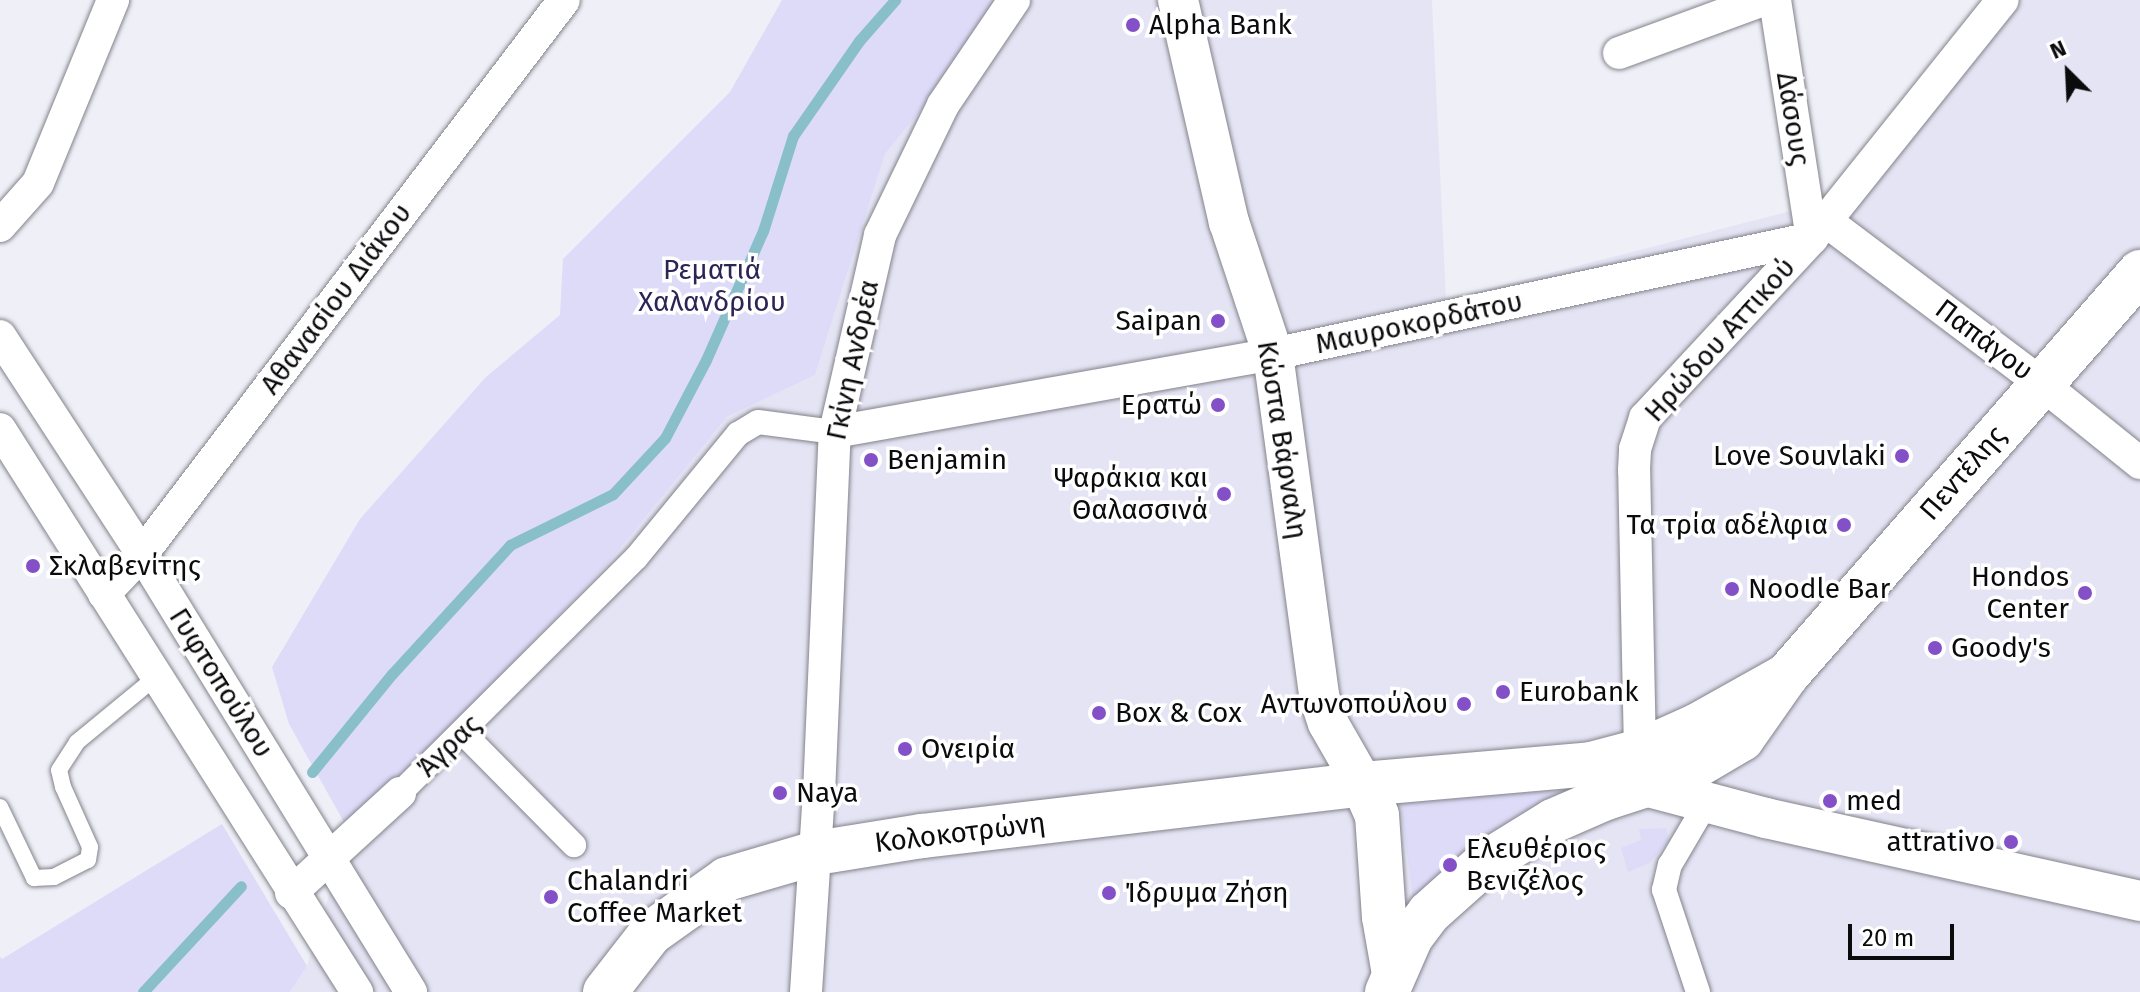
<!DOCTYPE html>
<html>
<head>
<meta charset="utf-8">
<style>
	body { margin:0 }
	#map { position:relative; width:2140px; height:992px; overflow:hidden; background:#efeff7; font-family:"Fira Sans",sans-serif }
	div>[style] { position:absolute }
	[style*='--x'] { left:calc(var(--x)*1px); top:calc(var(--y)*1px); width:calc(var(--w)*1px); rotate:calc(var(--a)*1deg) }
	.built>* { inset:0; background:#e5e4f4 }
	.green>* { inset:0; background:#dddbf8 }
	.stream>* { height:11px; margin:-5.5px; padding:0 5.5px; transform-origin:5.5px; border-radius:5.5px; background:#89bfc9 }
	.roads { filter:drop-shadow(0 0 2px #83838b) drop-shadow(0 0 2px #83838b) }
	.service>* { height:16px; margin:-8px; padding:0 8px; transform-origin:8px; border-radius:8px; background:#fff }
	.pedestrian>* { height:24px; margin:-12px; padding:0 12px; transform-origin:12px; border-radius:12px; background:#fff }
	.minor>* { height:32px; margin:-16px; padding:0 16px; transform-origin:16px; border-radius:16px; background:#fff }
	.tertiary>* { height:40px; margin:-20px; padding:0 20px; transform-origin:20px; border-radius:20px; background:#fff }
	.secondary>* { height:44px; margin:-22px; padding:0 22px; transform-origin:22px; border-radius:22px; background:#fff }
	.dots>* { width:22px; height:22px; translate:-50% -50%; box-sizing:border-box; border:4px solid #fff; border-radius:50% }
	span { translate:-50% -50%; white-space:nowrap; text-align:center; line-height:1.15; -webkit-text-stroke:7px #fff; paint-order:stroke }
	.poi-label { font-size:28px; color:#0b0b0d }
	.left { translate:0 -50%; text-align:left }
	.right { translate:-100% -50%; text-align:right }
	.street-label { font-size:28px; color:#0b0b0d }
	.park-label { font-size:28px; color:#2d2456 }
	.north { position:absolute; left:2028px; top:32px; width:80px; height:80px; -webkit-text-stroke:6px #fff; paint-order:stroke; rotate:336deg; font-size:22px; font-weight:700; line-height:32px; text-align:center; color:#0b0b0d }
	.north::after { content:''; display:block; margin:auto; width:28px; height:36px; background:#0b0b0d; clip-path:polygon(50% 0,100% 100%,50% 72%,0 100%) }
	.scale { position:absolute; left:1848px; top:924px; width:106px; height:36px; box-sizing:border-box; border:4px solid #0b0b0d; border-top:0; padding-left:10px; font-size:24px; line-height:28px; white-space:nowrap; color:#0b0b0d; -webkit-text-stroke:6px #fff; paint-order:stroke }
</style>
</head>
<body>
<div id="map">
	<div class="built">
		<i style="clip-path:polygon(1011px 0,1432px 0,1446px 300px,1829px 201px,2003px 0,2140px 0,2140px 992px,290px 992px,307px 966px,349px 831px,605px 567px,727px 417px,815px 375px,885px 154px)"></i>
	</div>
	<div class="green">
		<i style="clip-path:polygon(782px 0,1011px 0,885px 154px,815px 375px,727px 417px,605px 567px,349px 831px,289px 724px,272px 667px,360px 519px,486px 377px,560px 315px,563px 259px,730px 92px)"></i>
		<i style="clip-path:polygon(1561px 791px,1507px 826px,1413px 900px,1400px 799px)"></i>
		<i style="clip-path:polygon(222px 824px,307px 966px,290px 992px,0 992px,0 957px,2px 959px)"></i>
		<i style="clip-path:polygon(1666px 828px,1669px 840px,1650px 863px,1628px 872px,1621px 848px,1641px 840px,1639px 829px)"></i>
	</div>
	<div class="stream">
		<i style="--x:312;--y:772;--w:127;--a:-50.8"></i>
		<i style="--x:392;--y:674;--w:175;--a:-47.5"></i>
		<i style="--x:510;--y:545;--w:115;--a:-26.3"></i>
		<i style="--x:613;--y:494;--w:76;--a:-47.1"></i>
		<i style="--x:665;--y:438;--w:88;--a:-62.3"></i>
		<i style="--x:706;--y:360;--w:141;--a:-66.2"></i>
		<i style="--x:763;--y:231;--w:100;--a:-72.5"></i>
		<i style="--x:793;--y:136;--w:116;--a:-55.2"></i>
		<i style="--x:859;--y:41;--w:55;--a:-48.7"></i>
		<i style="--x:143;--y:992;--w:144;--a:-47.2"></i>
	</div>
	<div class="roads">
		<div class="service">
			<i style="--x:0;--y:807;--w:79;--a:64.4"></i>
			<i style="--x:34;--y:878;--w:20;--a:-3"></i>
			<i style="--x:54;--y:877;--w:38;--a:-27"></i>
			<i style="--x:88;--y:860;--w:13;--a:-81"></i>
			<i style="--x:90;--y:847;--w:66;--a:-114.2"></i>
			<i style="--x:63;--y:787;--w:17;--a:-103"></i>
			<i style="--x:59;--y:770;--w:33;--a:-57"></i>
			<i style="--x:77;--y:742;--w:102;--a:-39.4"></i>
		</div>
		<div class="pedestrian">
			<i style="--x:463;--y:733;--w:158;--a:45.3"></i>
			<i style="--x:400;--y:793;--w:333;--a:-44.9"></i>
			<i style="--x:636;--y:558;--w:161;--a:-50.6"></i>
			<i style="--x:738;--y:434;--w:23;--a:-31"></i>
			<i style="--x:758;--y:422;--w:78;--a:7.4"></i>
			<i style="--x:1698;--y:992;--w:108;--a:-108.4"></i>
			<i style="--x:1664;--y:890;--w:26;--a:-77"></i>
			<i style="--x:1670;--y:865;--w:73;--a:-59.6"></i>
		</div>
		<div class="minor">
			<i style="--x:1775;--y:0;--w:241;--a:81.2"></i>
			<i style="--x:1619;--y:53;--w:153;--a:-20.2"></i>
			<i style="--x:1826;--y:221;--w:271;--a:37"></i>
			<i style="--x:2042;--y:384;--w:126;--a:38.9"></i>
			<i style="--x:0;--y:226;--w:57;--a:-48.5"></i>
			<i style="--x:38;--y:183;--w:198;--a:-67.7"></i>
			<i style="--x:0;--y:336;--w:260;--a:56.9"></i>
			<i style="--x:142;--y:554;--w:514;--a:58.44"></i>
			<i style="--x:0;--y:429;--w:667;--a:57.62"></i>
			<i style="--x:835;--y:432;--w:445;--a:-10.1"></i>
			<i style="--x:1273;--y:354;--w:551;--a:-12.15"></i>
			<i style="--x:104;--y:594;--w:55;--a:-46.5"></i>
			<i style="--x:142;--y:554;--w:696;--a:-52.7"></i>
			<i style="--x:1640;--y:751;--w:281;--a:-91.2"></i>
			<i style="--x:1634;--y:470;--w:21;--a:-87"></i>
			<i style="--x:1635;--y:449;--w:33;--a:-72"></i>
			<i style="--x:1645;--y:418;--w:246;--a:-47.1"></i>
			<i style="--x:1812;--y:238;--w:305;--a:-51.3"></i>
			<i style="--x:291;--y:893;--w:148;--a:-42.5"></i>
			<i style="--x:806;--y:992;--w:199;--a:-86.3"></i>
			<i style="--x:819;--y:793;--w:361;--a:-87.5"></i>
			<i style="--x:835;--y:432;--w:202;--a:-77.1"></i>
			<i style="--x:880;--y:235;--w:144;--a:-64.1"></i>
			<i style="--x:943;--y:105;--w:127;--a:-55.9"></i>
		</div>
		<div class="tertiary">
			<i style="--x:1178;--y:0;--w:228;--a:77.1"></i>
			<i style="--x:1229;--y:222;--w:139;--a:71.6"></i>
			<i style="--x:1273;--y:354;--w:345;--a:82.3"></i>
			<i style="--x:1319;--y:696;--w:28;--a:72"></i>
			<i style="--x:1328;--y:723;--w:70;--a:60.2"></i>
			<i style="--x:1645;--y:786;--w:125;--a:14.8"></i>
			<i style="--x:1766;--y:818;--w:383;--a:12.5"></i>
		</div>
		<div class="secondary">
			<i style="--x:1363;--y:784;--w:34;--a:66"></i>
			<i style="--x:1377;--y:815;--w:102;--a:86.1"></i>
			<i style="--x:1384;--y:917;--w:58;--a:80"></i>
			<i style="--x:605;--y:992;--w:75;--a:-52.1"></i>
			<i style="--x:651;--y:933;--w:93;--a:-35.4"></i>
			<i style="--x:727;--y:879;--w:93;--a:-16.3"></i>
			<i style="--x:816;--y:853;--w:107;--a:-9.1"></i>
			<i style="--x:922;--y:836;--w:444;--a:-6.7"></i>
			<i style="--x:1363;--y:784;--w:229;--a:-5"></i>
			<i style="--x:1591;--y:764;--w:51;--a:-14.9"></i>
			<i style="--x:1640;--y:751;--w:64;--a:-24.1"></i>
			<i style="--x:1698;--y:725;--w:102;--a:-29.3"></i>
			<i style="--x:1387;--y:992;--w:60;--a:-66.4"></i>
			<i style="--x:1411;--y:937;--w:30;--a:-53"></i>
			<i style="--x:1429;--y:913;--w:75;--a:-41.8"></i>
			<i style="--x:1485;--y:863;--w:80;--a:-31.7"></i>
			<i style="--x:1553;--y:821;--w:58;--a:-23.5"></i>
			<i style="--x:1606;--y:798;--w:84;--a:-18"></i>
			<i style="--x:1686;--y:772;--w:65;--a:-30.5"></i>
			<i style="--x:1742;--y:739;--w:78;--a:-54.9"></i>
			<i style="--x:1787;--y:675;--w:536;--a:-48.78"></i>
		</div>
	</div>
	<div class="dots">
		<i style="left:1133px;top:25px;background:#8450c7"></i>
		<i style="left:1218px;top:321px;background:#8450c7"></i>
		<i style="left:1218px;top:405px;background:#8450c7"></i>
		<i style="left:1902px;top:456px;background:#8450c7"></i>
		<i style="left:871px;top:460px;background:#8450c7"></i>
		<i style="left:1224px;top:494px;background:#8450c7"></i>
		<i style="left:1844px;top:525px;background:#8450c7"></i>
		<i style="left:33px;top:566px;background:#8450c7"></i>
		<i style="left:1732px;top:589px;background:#8450c7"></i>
		<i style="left:2085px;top:593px;background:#8450c7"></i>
		<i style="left:1935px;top:648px;background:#8450c7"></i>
		<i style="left:1503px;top:692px;background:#8450c7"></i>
		<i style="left:1464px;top:704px;background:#8450c7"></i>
		<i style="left:1099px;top:713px;background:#8450c7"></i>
		<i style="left:905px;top:749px;background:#8450c7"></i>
		<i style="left:780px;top:793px;background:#8450c7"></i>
		<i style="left:1830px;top:801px;background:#8450c7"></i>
		<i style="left:2011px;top:842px;background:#8450c7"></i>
		<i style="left:1450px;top:865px;background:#8450c7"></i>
		<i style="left:1109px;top:893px;background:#8450c7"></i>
		<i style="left:551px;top:897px;background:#8450c7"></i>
	</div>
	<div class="poi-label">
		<span class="left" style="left:1149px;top:25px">Alpha Bank</span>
		<span class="right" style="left:1202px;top:321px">Saipan</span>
		<span class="right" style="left:1202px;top:405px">Ερατώ</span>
		<span class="right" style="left:1886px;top:456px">Love Souvlaki</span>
		<span class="left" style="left:887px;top:460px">Benjamin</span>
		<span class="right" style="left:1208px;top:494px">Ψαράκια και<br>Θαλασσινά</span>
		<span class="right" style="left:1828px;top:525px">Τα τρία αδέλφια</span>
		<span class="left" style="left:49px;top:566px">Σκλαβενίτης</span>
		<span class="right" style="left:2069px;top:593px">Hondos<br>Center</span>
		<span class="left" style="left:1748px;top:589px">Noodle Bar</span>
		<span class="left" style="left:1951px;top:648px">Goody's</span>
		<span class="left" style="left:1519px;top:692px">Eurobank</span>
		<span class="right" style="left:1448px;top:704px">Αντωνοπούλου</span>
		<span class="left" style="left:1115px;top:713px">Box &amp; Cox</span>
		<span class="left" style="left:921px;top:749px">Ονειρία</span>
		<span class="left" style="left:796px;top:793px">Naya</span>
		<span class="left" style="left:1846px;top:801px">med</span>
		<span class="right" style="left:1995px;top:842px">attrativo</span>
		<span class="left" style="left:1466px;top:865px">Ελευθέριος<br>Βενιζέλος</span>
		<span class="left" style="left:567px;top:897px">Chalandri<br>Coffee Market</span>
		<span class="left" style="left:1125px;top:893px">Ίδρυμα Ζήση</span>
	</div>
	<div class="street-label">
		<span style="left:1793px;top:119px;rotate:81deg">Δάσους</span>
		<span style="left:336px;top:299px;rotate:-53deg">Αθανασίου Διάκου</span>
		<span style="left:1419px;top:323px;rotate:-12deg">Μαυροκορδάτου</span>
		<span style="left:1720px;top:340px;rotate:-48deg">Ηρώδου Αττικού</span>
		<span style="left:1984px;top:340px;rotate:37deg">Παπάγου</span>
		<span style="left:853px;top:360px;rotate:-78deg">Γκίνη Ανδρέα</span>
		<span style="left:1282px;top:440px;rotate:81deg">Κώστα Βάρναλη</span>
		<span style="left:1963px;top:473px;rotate:-49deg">Πεντέλης</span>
		<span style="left:221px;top:683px;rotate:58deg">Γυφτοπούλου</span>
		<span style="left:449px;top:746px;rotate:-44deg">Άγρας</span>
		<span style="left:960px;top:833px;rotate:-7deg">Κολοκοτρώνη</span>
	</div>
	<div class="park-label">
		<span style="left:712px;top:286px">Ρεματιά<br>Χαλανδρίου</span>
	</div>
	<div class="north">N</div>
	<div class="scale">20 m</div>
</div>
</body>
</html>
